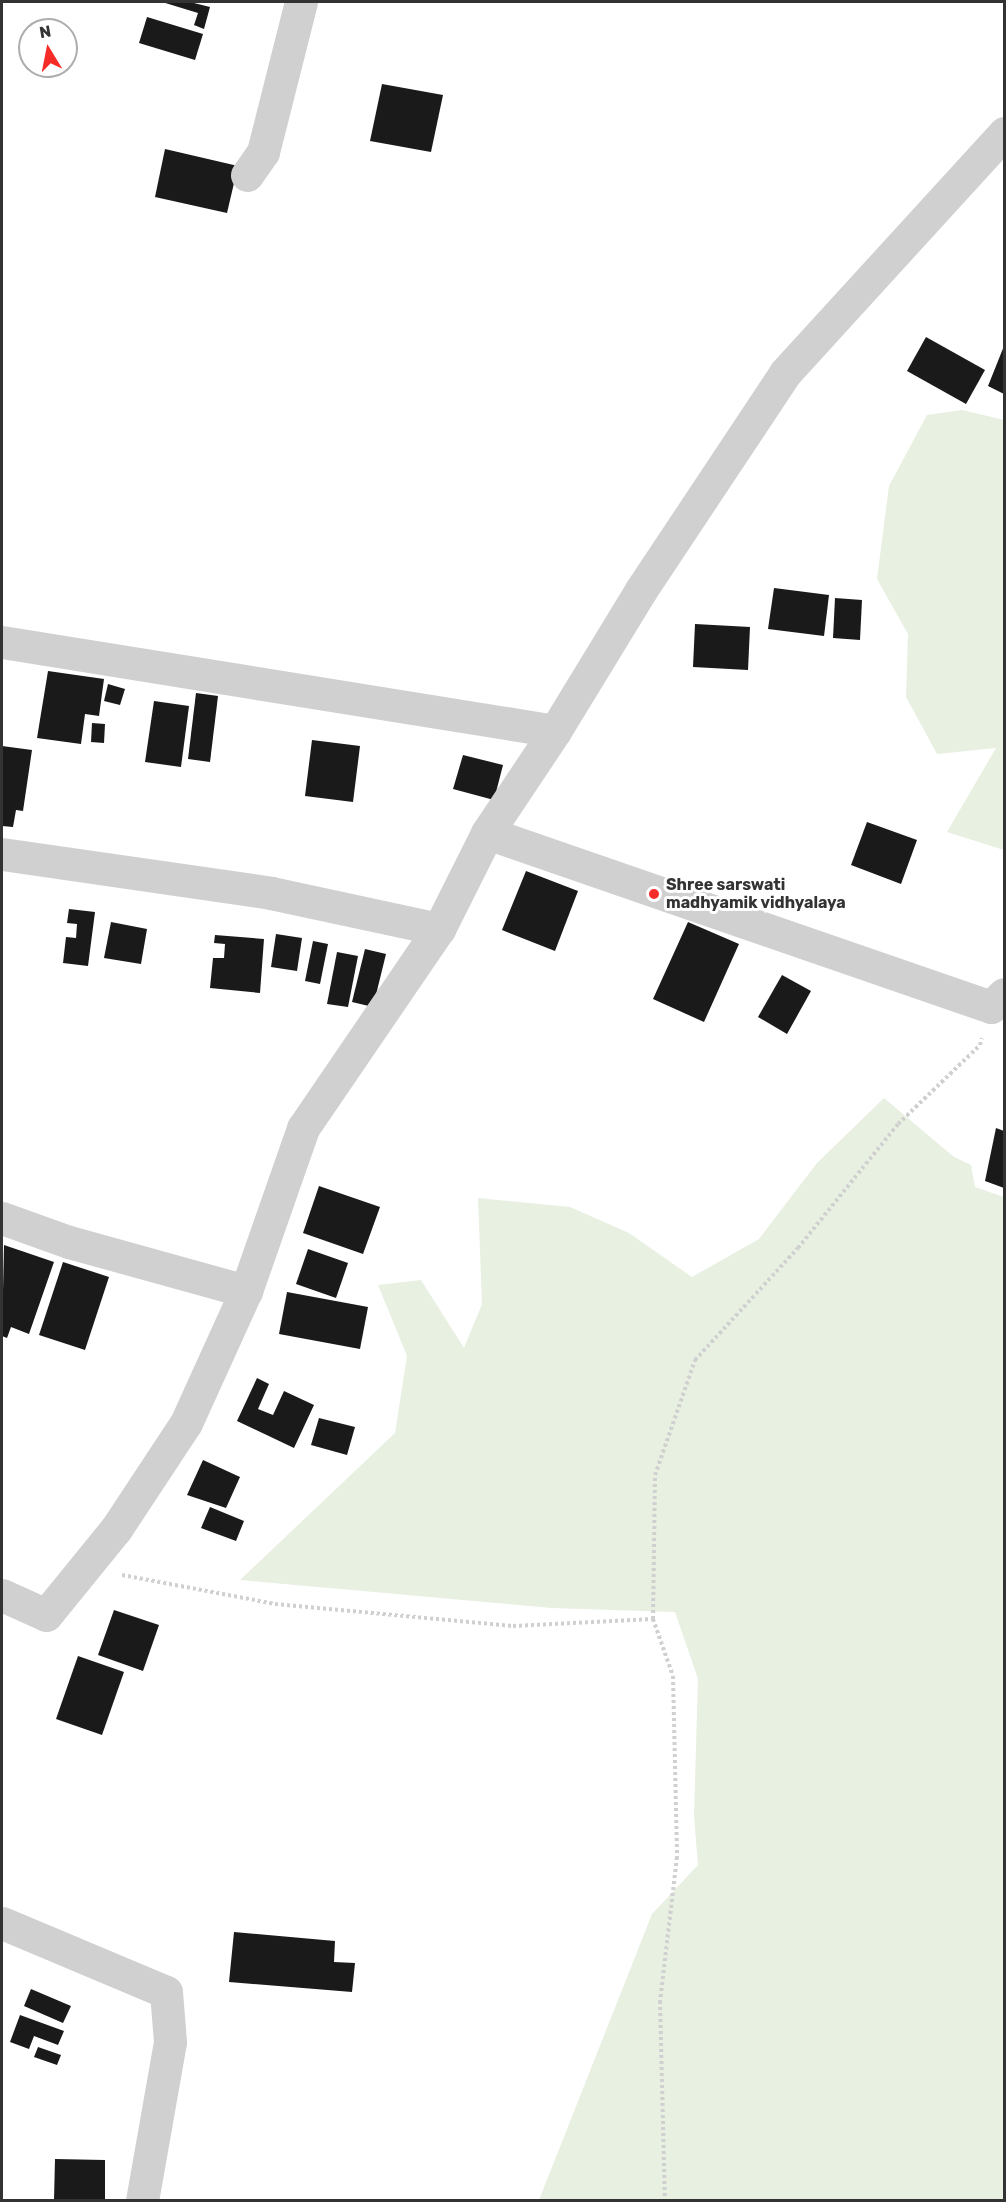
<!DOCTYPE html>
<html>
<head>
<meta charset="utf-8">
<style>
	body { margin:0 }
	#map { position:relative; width:1006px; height:2202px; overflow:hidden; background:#fff; font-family:Rubik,sans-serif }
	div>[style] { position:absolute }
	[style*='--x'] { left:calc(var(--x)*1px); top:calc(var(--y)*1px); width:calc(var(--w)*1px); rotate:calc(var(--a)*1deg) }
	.green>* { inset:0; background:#e8f0e1 }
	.building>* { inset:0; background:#1a1a1a }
	.path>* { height:4px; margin-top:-2px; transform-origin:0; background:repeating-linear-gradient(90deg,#d0d0d0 0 3px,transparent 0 6px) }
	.minor>* { height:33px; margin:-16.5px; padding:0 16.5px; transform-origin:16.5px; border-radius:16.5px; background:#d0d0d0 }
	.dots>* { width:16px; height:16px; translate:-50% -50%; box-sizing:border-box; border:3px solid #fff; border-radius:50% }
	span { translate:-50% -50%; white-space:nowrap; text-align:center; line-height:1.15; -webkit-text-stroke:6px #fff; paint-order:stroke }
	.poi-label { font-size:16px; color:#333; font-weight:700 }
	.left { translate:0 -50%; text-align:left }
	.frame { position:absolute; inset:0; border:3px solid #333; pointer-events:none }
	.north { position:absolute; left:18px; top:18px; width:60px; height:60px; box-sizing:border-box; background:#fff; border:2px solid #adadad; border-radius:50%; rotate:350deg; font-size:16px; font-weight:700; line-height:24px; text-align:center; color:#333 }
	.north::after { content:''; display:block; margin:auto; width:21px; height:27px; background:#f62c29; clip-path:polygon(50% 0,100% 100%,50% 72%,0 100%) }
</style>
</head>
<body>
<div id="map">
	<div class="green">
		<i style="clip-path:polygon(962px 410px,1004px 420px,1004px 850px,947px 832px,996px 748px,937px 754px,906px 697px,908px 634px,877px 579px,889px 486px,927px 415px)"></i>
		<i style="clip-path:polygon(884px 1098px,954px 1157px,971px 1165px,975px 1187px,1004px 1197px,1004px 2200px,539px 2200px,652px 1914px,698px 1865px,694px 1816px,698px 1679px,675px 1612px,552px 1608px,240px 1580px,395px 1433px,407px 1356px,378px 1285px,421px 1280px,464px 1348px,482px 1304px,478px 1198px,570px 1207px,629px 1233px,692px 1277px,759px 1239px,817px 1163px)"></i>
	</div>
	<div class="building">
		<i style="clip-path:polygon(162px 2px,190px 2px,210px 7px,204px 29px,194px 25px,198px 13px)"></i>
		<i style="clip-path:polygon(147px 17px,203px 34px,195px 60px,139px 43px)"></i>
		<i style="clip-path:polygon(382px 84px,443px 95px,431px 152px,370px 141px)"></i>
		<i style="clip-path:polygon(165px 149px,238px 166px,227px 213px,155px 197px)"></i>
		<i style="clip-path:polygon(926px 337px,985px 370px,966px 404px,907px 371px)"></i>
		<i style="clip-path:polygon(1004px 346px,1004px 394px,988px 386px)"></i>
		<i style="clip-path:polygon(774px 588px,829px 595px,824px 636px,768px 629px)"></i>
		<i style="clip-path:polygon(835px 598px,862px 600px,860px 640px,833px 638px)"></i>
		<i style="clip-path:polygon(695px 624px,750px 627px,748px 670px,693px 667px)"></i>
		<i style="clip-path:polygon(48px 671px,104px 679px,99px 716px,85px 714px,81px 744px,37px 738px)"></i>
		<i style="clip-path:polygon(108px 684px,125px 689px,120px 705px,104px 701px)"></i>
		<i style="clip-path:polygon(196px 693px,218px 696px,210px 762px,188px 759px)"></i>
		<i style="clip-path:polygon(154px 701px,189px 706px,181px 767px,145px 762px)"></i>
		<i style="clip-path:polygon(92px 723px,105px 724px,104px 743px,91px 742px)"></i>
		<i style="clip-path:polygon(312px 740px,360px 746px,353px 802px,305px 796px)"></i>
		<i style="clip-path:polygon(2px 746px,32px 750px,23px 811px,16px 810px,13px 827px,2px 826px)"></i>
		<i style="clip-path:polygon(463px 755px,503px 765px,494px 800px,453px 789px)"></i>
		<i style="clip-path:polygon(867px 822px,917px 840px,901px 884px,851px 865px)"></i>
		<i style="clip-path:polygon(526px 871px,578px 891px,555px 951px,502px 930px)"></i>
		<i style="clip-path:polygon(69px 909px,95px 912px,88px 966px,63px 963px,66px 937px,76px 938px,77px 924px,67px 923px)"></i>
		<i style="clip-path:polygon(111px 922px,147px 929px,141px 964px,104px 958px)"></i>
		<i style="clip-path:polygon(688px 922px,739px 944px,704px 1022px,653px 999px)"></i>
		<i style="clip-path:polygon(276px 934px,302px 938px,297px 971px,271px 967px)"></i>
		<i style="clip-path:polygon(215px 935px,264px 939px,260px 993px,210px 988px,213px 958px,224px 958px,225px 944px,214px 943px)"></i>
		<i style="clip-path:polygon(313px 941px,328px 944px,320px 984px,305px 981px)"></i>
		<i style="clip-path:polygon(365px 949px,386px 954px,373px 1007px,352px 1002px)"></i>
		<i style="clip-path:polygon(337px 952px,358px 956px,348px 1007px,327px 1004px)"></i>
		<i style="clip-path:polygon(782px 975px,811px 991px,787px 1034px,758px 1017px)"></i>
		<i style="clip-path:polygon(996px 1128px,1004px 1131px,1004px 1188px,985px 1181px)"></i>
		<i style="clip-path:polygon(319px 1186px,380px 1207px,363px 1254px,303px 1233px)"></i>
		<i style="clip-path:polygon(4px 1245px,54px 1262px,29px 1334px,11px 1327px,7px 1338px,2px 1336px)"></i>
		<i style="clip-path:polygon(308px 1249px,348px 1263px,336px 1298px,296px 1284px)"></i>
		<i style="clip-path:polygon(63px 1262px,109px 1277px,85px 1350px,39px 1335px)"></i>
		<i style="clip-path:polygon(287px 1292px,368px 1307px,360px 1349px,279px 1334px)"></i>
		<i style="clip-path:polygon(257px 1378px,269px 1384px,258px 1409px,273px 1415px,284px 1391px,314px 1405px,294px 1448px,237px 1421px)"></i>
		<i style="clip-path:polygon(319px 1418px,355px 1427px,347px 1455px,311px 1445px)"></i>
		<i style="clip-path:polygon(203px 1460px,240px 1477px,226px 1508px,187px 1495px)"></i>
		<i style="clip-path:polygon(210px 1507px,244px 1521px,236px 1541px,201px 1528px)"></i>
		<i style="clip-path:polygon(114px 1610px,159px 1625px,143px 1671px,98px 1655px)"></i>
		<i style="clip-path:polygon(78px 1656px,124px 1672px,102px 1735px,56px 1719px)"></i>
		<i style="clip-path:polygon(234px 1932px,335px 1941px,334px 1962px,355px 1963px,352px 1992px,229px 1982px)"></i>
		<i style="clip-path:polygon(31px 1989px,71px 2006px,63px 2023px,24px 2006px)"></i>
		<i style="clip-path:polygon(20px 2015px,64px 2031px,58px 2045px,34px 2036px,29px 2049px,10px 2042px)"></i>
		<i style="clip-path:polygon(38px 2047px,61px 2055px,57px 2065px,34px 2057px)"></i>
		<i style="clip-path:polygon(55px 2159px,105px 2160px,105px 2200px,54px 2200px)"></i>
	</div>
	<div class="path">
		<i style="--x:122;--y:1575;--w:156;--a:10.7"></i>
		<i style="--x:275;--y:1604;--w:239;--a:5.3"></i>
		<i style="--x:513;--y:1626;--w:140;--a:-2.9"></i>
		<i style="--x:653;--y:1619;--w:60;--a:70.7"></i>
		<i style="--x:673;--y:1676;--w:181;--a:88.7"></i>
		<i style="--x:677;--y:1857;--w:145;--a:96.7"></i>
		<i style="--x:660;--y:2001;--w:199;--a:88.6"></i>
		<i style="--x:653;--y:1619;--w:144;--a:-89.2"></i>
		<i style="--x:655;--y:1475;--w:122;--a:-70.8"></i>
		<i style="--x:695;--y:1360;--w:152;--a:-47.4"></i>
		<i style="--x:798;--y:1248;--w:159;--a:-51.1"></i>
		<i style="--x:898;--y:1124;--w:114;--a:-43.9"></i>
		<i style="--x:980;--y:1045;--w:7;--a:-74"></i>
	</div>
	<div class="minor">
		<i style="--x:247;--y:175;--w:28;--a:-55"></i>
		<i style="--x:263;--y:152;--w:155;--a:-75.8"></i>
		<i style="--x:2;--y:642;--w:560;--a:9.14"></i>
		<i style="--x:487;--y:833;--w:533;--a:19.05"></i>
		<i style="--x:991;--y:1007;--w:18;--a:-45"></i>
		<i style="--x:2;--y:854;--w:272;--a:8.2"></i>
		<i style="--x:271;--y:893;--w:172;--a:12.1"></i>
		<i style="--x:2;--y:1218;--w:71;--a:19.7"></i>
		<i style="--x:69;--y:1242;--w:184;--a:15.5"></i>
		<i style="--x:2;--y:1595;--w:48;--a:24.4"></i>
		<i style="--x:46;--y:1615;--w:111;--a:-50.9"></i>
		<i style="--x:116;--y:1529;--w:127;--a:-56.6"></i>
		<i style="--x:186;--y:1423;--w:145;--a:-65.6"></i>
		<i style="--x:246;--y:1291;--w:173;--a:-70.7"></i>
		<i style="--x:303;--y:1128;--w:241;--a:-55.7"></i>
		<i style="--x:439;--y:929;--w:107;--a:-63.4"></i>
		<i style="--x:487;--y:833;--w:123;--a:-56.3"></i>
		<i style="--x:555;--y:731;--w:165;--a:-58.6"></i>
		<i style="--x:641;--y:590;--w:260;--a:-56.4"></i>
		<i style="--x:785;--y:373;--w:325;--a:-47.6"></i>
		<i style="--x:2;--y:1923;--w:178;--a:22.8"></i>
		<i style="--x:166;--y:1992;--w:50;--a:85.4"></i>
		<i style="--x:170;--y:2042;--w:160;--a:100"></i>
	</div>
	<div class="dots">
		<i style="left:654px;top:894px;background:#f62c29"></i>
	</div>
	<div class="poi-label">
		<span class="left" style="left:666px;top:894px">Shree sarswati<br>madhyamik vidhyalaya</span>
	</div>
	<div class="frame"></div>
	<div class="north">N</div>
</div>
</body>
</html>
